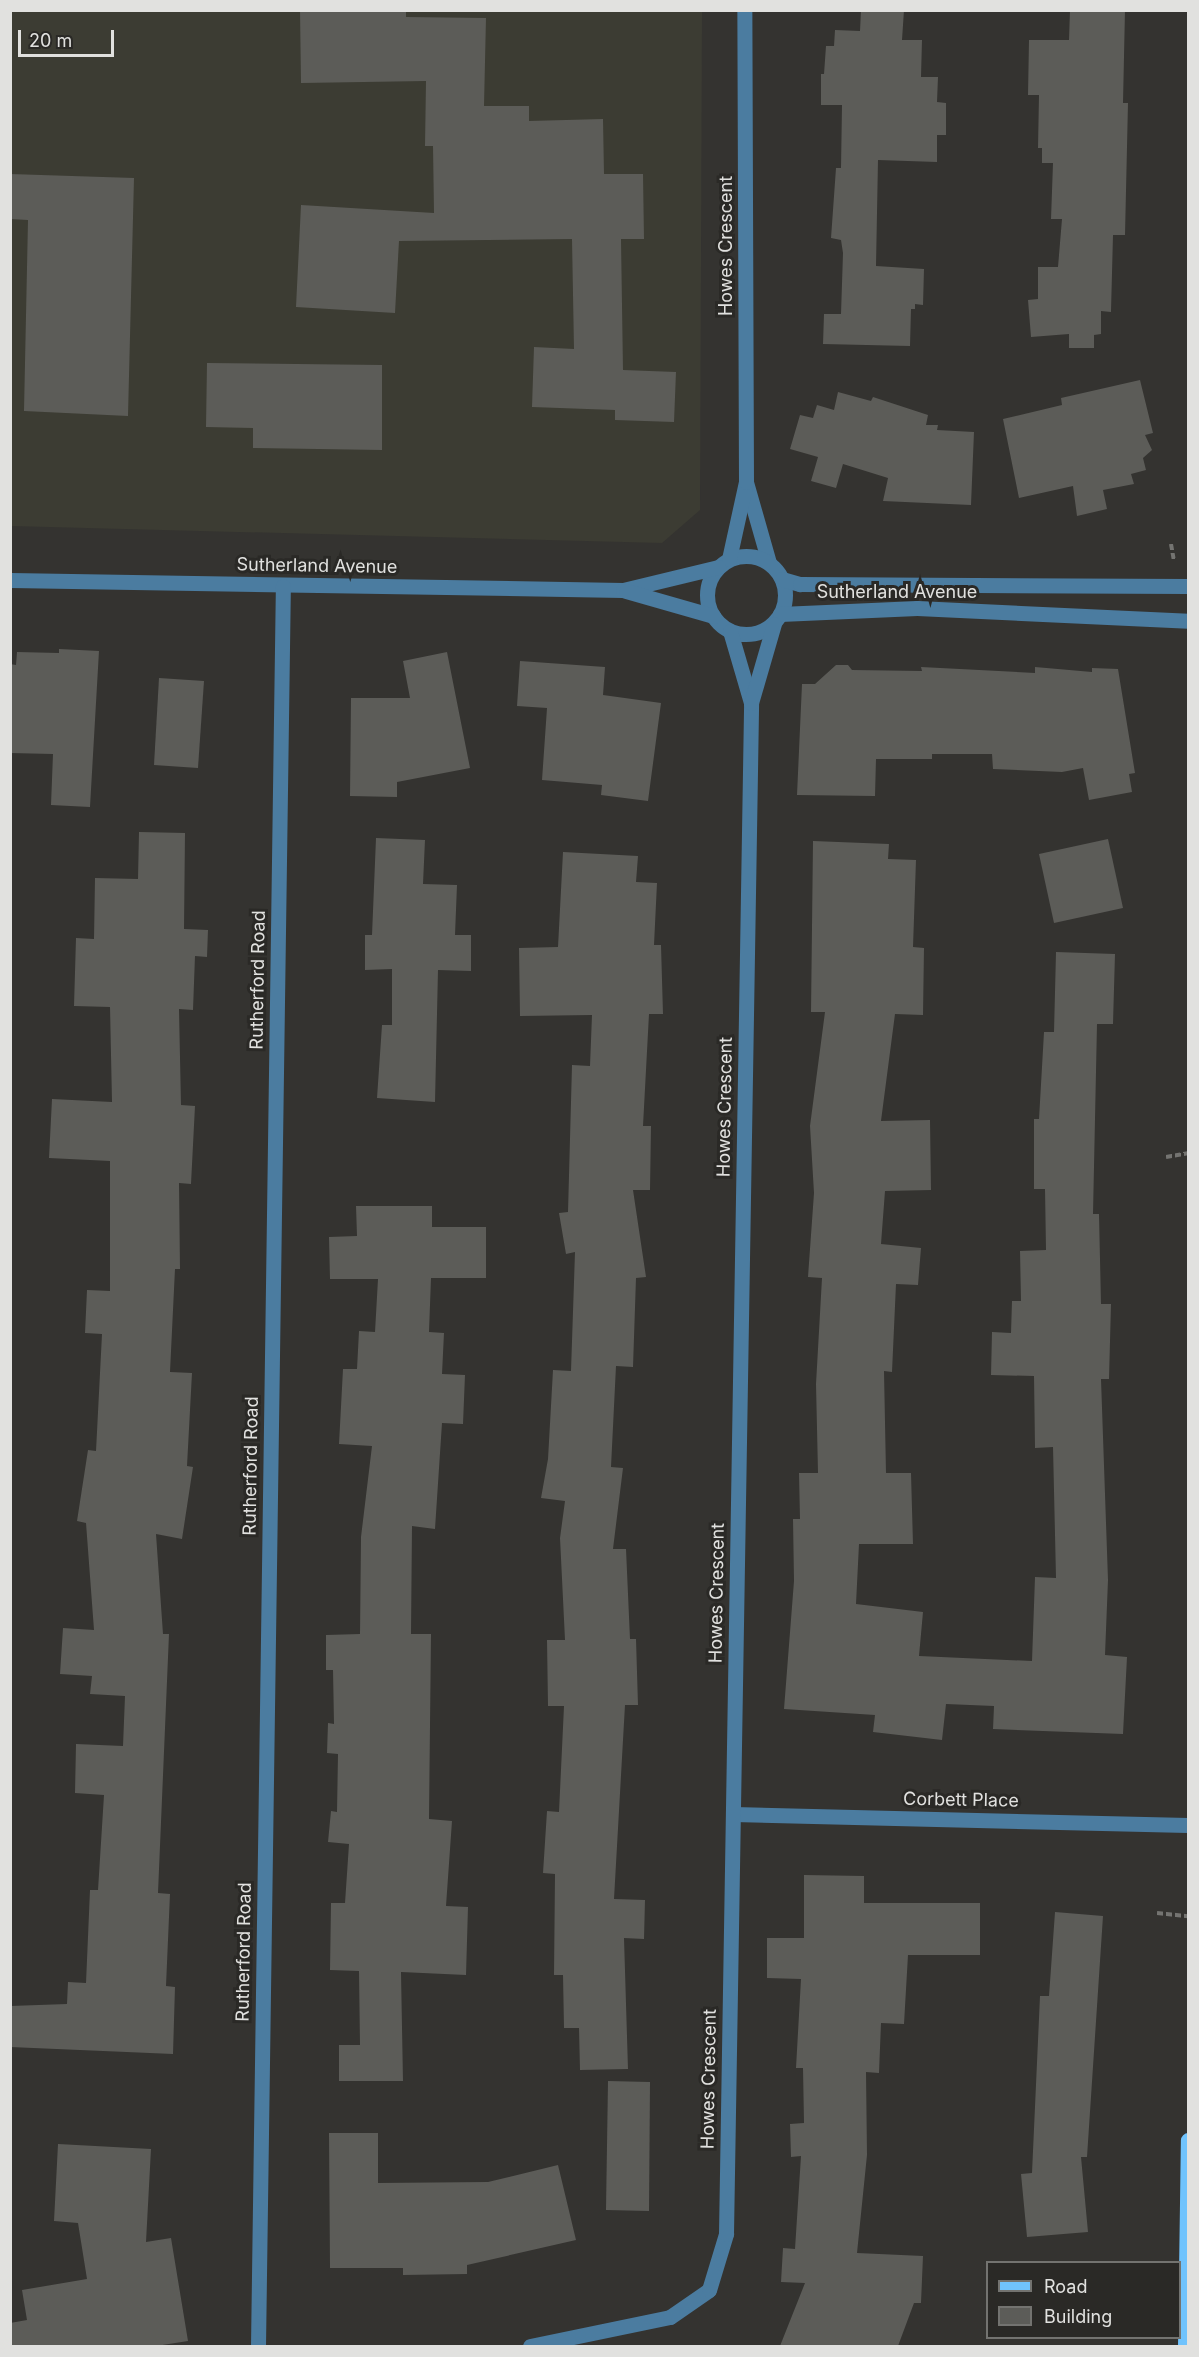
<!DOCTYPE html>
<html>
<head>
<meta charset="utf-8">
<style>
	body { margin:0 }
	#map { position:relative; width:1199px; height:2357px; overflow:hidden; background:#343330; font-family:Inter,sans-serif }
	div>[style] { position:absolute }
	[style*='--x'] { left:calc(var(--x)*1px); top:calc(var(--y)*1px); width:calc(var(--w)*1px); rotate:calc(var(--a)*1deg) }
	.built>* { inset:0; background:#3c3c33 }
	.building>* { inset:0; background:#5c5c58 }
	.path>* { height:4px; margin-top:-2px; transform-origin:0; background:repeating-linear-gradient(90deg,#747471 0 6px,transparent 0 9px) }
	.minor>* { height:15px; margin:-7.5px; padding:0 7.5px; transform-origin:7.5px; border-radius:7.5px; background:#4b7ca0 }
	.minor>.ring { margin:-7.5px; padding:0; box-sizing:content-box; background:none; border:15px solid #4b7ca0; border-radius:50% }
	.major>* { height:15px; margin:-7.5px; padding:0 7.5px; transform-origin:7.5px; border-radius:7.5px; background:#70c3fd }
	span { translate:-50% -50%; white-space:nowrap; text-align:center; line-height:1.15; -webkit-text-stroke:6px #2a2926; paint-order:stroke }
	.street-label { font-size:18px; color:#e1e1df }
	.frame { position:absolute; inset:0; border:12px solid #e1e1df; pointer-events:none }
	.legend { position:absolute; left:986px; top:2261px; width:195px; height:78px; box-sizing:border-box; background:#2a2926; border:2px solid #737370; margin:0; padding:8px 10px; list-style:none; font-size:18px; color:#e1e1df }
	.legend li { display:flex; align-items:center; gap:12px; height:30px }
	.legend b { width:30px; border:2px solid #737370 }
	.scale { position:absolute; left:18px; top:30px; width:96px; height:27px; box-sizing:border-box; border:3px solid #e1e1df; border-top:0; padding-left:8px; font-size:18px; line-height:21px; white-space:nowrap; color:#e1e1df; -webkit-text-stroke:4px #2a2926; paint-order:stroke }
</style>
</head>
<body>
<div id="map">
	<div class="built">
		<i style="clip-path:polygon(11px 11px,702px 11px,700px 510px,662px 543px,11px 526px)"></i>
	</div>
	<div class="building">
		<i style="clip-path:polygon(300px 10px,406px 10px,406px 17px,486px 18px,484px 106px,529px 106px,529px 121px,603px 119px,604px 174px,643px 174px,644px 239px,621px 239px,623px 370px,676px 372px,674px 422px,615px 420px,615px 410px,532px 407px,534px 347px,574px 349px,572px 239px,399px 241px,395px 313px,296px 307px,301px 205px,434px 213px,433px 146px,425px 146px,426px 81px,301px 83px)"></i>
		<i style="clip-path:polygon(861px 10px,904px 10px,902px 40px,922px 40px,921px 77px,938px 77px,937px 102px,946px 103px,946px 135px,937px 135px,937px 162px,878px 160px,876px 266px,924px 269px,923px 305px,915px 304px,915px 309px,911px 309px,910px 346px,823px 344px,824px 314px,841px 314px,843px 253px,841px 240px,831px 238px,836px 168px,841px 168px,842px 105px,821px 105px,821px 74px,824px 74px,826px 46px,834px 46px,835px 30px,860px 31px)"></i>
		<i style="clip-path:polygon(1070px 10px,1125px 10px,1123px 103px,1128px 103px,1125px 235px,1113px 235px,1111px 312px,1101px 311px,1101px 334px,1094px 335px,1094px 348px,1069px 348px,1069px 334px,1031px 337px,1028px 300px,1038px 299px,1038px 267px,1058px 267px,1062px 219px,1051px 219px,1053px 163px,1042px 163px,1042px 148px,1038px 148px,1039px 95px,1028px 95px,1029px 40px,1069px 40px)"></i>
		<i style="clip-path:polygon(10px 174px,134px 178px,128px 416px,24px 411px,28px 220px,10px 219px)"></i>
		<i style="clip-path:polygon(207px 363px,382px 365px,382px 450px,253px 448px,253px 428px,206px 427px)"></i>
		<i style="clip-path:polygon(1140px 380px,1153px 433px,1145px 435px,1152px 450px,1143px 458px,1146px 470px,1131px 474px,1134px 484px,1103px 490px,1107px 509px,1077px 516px,1073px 486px,1019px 498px,1003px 419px,1062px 405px,1061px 398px)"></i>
		<i style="clip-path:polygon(838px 392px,871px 401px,873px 397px,928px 415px,926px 425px,938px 425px,937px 430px,974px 432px,971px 505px,883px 501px,888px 478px,843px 464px,836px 488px,811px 481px,818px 457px,790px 449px,800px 415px,813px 418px,817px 405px,834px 410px)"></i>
		<i style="clip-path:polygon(59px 649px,99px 651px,90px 807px,51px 805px,53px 754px,10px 753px,10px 664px,16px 665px,17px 652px,59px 653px)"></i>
		<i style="clip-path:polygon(447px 652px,470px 768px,397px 782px,397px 797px,350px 796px,351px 698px,410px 698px,403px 661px)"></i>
		<i style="clip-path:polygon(520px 661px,605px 667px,603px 695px,661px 703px,648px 801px,601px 795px,602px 785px,542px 780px,547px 708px,517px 706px)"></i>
		<i style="clip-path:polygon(836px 665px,848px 665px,852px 670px,922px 671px,921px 667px,1035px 673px,1035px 667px,1092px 672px,1092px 668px,1118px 669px,1135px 773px,1129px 774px,1132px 792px,1089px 800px,1083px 768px,1062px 772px,993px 769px,992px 754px,932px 754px,932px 759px,876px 759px,875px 796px,797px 795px,802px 684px,815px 684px)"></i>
		<i style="clip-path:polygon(159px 678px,204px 681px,198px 768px,154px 765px)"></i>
		<i style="clip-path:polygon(139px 832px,185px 833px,184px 929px,208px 930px,207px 957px,195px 956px,193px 1010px,179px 1009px,181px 1105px,195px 1106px,191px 1184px,179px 1183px,180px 1269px,175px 1269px,170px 1372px,192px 1373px,187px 1466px,193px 1467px,182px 1539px,156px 1534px,163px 1634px,169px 1634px,158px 1893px,170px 1894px,166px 1986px,175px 1987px,173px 2054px,10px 2047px,10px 2006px,67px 2004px,68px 1982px,86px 1983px,90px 1890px,98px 1890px,104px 1795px,75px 1793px,76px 1744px,123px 1746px,125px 1696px,90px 1694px,92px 1676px,60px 1674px,63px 1628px,94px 1630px,86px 1523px,77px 1521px,88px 1450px,96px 1451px,102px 1334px,85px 1333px,87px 1290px,110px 1291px,110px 1161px,49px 1158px,52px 1099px,112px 1102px,110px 1007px,74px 1006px,76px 938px,94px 939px,95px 878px,138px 879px)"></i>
		<i style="clip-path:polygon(376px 838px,425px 840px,423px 884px,457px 885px,455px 935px,471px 935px,471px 971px,438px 970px,435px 1102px,377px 1098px,382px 1025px,392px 1025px,392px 969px,365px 970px,365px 935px,372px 935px)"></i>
		<i style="clip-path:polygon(1108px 839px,1123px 908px,1054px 923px,1039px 854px)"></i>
		<i style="clip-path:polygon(813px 841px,889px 844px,888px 859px,916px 860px,913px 947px,924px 948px,923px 1015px,895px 1014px,881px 1121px,930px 1120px,931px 1190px,885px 1191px,881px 1244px,921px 1248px,918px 1285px,896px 1284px,892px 1372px,884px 1371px,886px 1473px,911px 1473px,913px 1544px,859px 1544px,856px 1604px,923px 1612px,919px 1656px,1032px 1661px,1035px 1577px,1056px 1578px,1053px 1447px,1035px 1448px,1034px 1376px,991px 1375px,992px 1332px,1011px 1333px,1012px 1301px,1021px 1301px,1020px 1251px,1046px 1250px,1045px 1189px,1034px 1189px,1034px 1119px,1039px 1119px,1044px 1032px,1054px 1032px,1056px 952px,1115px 954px,1113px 1024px,1097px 1024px,1093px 1214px,1099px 1214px,1101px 1304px,1111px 1304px,1109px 1379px,1101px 1379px,1108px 1580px,1105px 1655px,1127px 1657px,1123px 1734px,993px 1729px,994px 1706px,946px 1704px,942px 1740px,873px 1732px,875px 1715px,784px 1709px,794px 1581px,793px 1519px,800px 1519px,799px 1473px,818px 1473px,816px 1384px,822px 1278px,808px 1277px,814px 1193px,810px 1126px,825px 1012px,811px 1012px)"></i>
		<i style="clip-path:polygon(563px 852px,638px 856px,636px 882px,657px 883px,654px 945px,661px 945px,663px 1014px,649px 1014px,643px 1126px,651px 1126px,650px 1190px,633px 1190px,646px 1277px,636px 1278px,633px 1367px,616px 1366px,611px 1467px,623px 1468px,613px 1549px,626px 1549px,630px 1639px,636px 1639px,638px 1705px,625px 1705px,614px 1899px,645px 1900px,644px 1939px,624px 1938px,628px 2069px,580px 2070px,579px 2028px,564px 2028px,563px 1975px,554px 1975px,555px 1874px,543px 1873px,547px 1811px,559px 1812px,564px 1706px,548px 1706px,547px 1640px,565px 1640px,560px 1538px,565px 1501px,541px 1498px,548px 1459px,553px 1370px,571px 1371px,575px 1252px,566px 1254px,559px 1213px,568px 1212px,572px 1065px,590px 1066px,592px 1015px,520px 1016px,519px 948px,558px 947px)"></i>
		<i style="clip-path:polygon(356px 1206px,432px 1206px,432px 1227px,486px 1227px,486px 1278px,431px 1278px,429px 1332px,444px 1333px,442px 1374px,465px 1375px,463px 1424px,442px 1423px,435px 1529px,412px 1526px,411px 1634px,431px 1634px,429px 1819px,452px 1821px,446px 1906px,468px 1907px,466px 1975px,401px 1972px,403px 2081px,339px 2081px,339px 2045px,360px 2045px,359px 1971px,330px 1970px,331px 1903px,345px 1903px,349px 1844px,328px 1842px,331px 1811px,337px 1812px,338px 1754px,327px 1753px,328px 1723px,334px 1724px,333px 1670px,326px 1670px,326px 1635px,360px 1634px,361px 1537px,372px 1446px,339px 1444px,343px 1369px,357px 1369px,359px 1331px,375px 1332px,378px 1279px,330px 1279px,329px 1237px,357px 1236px)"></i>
		<i style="clip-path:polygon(804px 1875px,864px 1876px,864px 1903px,980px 1903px,980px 1955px,908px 1955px,904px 2024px,881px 2023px,879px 2073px,866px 2072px,867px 2155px,857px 2253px,923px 2256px,921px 2303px,914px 2303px,898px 2346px,780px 2346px,805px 2283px,781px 2282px,783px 2248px,795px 2249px,801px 2156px,791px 2157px,790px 2124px,804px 2123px,803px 2068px,796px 2068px,801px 1979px,767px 1978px,767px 1938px,804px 1938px)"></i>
		<i style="clip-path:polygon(1055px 1912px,1103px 1916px,1087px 2157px,1081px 2157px,1088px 2232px,1027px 2237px,1021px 2174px,1032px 2173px,1040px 1996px,1049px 1996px)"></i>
		<i style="clip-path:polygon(608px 2081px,650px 2082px,649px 2211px,606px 2210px)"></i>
		<i style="clip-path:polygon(329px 2133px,378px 2133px,378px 2183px,488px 2182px,558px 2165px,576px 2240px,467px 2265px,467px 2274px,403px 2275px,403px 2268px,330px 2268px)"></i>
		<i style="clip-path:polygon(58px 2144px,151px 2149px,146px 2242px,171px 2238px,188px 2341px,156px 2346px,10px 2346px,10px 2323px,27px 2320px,22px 2290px,87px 2279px,78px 2223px,54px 2221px)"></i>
	</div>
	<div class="path">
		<i style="--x:1171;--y:544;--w:17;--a:80"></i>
		<i style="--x:1166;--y:1157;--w:22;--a:-10"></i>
		<i style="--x:1157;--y:1913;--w:31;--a:6"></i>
	</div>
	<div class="minor">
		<i style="--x:746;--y:482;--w:84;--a:74.1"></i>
		<i class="ring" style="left:707px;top:556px;width:63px;height:63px"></i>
		<i style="--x:729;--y:559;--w:79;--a:-77.6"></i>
		<i style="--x:746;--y:482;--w:472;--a:-90.2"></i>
		<i style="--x:782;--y:579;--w:19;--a:16"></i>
		<i style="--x:800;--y:584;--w:388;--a:0.3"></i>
		<i style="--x:10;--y:580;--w:613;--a:0.93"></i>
		<i style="--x:623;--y:590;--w:98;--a:-13.6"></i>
		<i style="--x:626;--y:591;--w:91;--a:16"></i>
		<i style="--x:780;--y:614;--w:137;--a:-2.5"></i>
		<i style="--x:917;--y:608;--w:271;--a:2.7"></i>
		<i style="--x:730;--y:631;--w:75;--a:73.7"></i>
		<i style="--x:733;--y:1814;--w:455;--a:1.4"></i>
		<i style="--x:258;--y:2346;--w:1760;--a:-89.19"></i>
		<i style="--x:530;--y:2346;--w:143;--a:-11.7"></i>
		<i style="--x:670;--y:2317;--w:47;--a:-34.7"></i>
		<i style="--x:709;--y:2290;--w:59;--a:-73.1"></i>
		<i style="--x:726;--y:2234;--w:1531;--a:-89.06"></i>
		<i style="--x:751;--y:703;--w:82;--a:-73.8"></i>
	</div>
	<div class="major">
		<i style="--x:1185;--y:2346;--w:206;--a:-89.2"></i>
	</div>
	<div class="street-label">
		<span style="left:726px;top:246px;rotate:-90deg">Howes Crescent</span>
		<span style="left:317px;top:566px;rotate:1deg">Sutherland Avenue</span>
		<span style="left:897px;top:592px">Sutherland Avenue</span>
		<span style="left:258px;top:980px;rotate:-89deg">Rutherford Road</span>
		<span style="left:725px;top:1107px;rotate:-89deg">Howes Crescent</span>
		<span style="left:251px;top:1466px;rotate:-89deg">Rutherford Road</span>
		<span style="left:717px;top:1593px;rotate:-89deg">Howes Crescent</span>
		<span style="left:961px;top:1800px;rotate:1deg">Corbett Place</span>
		<span style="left:244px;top:1952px;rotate:-89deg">Rutherford Road</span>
		<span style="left:709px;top:2079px;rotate:-89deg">Howes Crescent</span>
	</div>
	<div class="frame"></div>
	<ul class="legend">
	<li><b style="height:8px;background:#70c3fd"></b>Road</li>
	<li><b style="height:16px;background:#5c5c58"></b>Building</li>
	</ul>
	<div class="scale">20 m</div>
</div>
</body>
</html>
